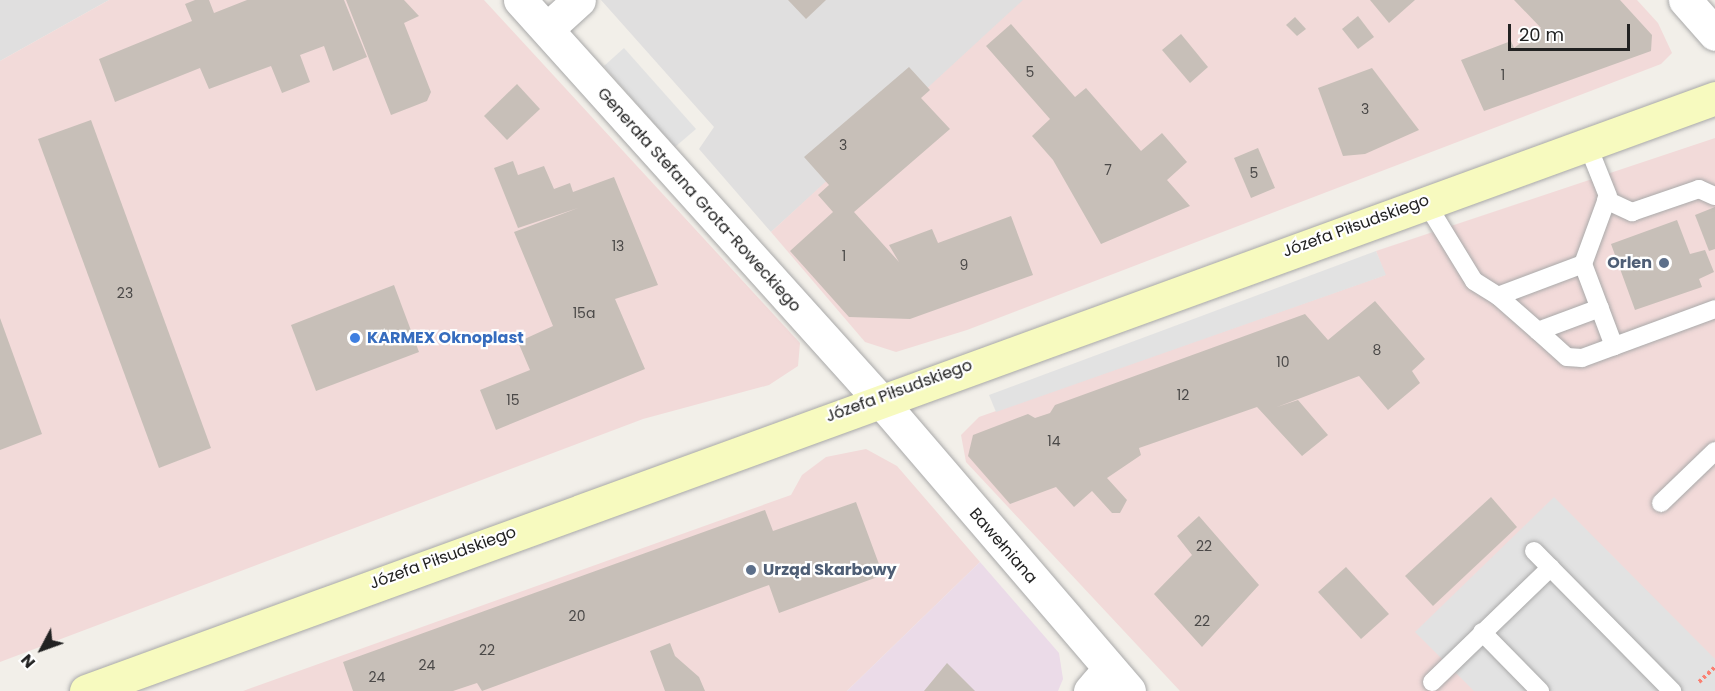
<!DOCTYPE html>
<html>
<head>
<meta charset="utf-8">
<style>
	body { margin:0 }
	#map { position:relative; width:1715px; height:691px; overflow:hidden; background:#f2efe9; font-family:Poppins,sans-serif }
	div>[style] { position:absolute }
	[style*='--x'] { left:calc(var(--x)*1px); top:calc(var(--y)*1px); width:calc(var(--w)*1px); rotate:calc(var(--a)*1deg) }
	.residential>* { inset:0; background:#e0dfdf }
	.commercial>* { inset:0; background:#f2dad9 }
	.industrial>* { inset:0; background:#ebdbe8 }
	.parking>* { inset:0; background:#e2e2e2 }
	.building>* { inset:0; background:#c7bfb8 }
	.path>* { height:4px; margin-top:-2px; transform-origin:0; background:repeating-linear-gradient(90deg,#fa8072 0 3px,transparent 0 6px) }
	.roads { filter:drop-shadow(0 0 2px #a9a9a9) drop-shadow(0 0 2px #a9a9a9) }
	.lane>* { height:18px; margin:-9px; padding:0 9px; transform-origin:9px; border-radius:9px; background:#fff }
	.street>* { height:33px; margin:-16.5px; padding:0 16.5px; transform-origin:16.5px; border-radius:16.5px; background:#fff }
	.secondary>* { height:33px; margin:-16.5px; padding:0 16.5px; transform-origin:16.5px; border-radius:16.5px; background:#f7fabf }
	.dots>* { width:16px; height:16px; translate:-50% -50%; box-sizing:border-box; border:3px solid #fff; border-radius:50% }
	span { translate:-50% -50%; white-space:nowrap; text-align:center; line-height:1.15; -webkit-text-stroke:4.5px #fff; paint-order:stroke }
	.number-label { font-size:14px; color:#4b4948 }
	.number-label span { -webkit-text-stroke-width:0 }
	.street-label { font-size:16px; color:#222 }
	.service-label { font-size:16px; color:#4e5e75; font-weight:700 }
	.right { translate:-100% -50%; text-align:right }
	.left { translate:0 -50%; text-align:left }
	.shop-label { font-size:16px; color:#366cbe; font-weight:700 }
	.north { position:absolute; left:12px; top:619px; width:60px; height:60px; -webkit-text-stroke:4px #fff; paint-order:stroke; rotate:229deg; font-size:16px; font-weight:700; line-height:24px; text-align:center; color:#222 }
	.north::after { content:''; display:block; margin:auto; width:21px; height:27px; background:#222; clip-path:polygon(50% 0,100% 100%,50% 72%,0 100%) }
	.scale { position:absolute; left:1508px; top:24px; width:122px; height:27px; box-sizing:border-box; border:3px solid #222; border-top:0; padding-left:8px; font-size:18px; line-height:21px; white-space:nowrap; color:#222; -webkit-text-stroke:4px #fff; paint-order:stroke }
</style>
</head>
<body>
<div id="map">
	<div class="residential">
		<i style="clip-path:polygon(0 0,109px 0,0 61px)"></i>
		<i style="clip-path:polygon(601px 0,1023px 0,1025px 2px,771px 232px,699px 149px,714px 127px)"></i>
	</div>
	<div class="commercial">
		<i style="clip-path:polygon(109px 0,484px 0,800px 343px,798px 366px,769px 385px,643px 419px,0 662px,0 61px)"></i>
		<i style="clip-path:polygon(1023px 0,1637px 0,1658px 23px,1672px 53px,1661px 64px,967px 330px,896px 352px,865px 342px,771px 232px)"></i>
		<i style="clip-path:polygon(1715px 138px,1715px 691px,1180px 691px,966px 462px,961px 435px,979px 417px,1385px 275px,1376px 251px)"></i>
		<i style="clip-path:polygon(866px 449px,897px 466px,980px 562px,847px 691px,243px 691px,791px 495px,802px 475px,826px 457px)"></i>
	</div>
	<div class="industrial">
		<i style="clip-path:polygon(980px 562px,1059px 653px,1063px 679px,1058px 691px,847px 691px)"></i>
	</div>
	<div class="parking">
		<i style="clip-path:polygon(624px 48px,696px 129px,675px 147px,604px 66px)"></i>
		<i style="clip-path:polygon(1376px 251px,1386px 275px,996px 412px,989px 395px)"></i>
		<i style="clip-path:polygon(1554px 497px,1715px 659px,1715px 691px,1474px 691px,1415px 632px)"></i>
	</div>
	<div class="building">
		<i style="clip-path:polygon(195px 0,209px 0,214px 13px,247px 0,344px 0,367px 57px,333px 71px,324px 46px,300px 55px,310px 82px,282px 93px,271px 66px,209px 89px,200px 68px,115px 102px,99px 59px,192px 21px,185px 4px)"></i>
		<i style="clip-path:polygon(346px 0,404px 0,419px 16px,404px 23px,431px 92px,427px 101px,391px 115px)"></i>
		<i style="clip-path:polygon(788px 0,826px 0,806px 19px)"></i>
		<i style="clip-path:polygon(1370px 0,1415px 0,1389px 23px)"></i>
		<i style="clip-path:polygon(1514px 0,1620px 0,1652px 35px,1651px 51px,1484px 111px,1461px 60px,1511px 41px,1514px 48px,1541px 28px)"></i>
		<i style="clip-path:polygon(1358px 16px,1374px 37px,1358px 49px,1342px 29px)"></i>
		<i style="clip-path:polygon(1295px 17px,1306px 29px,1297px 36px,1286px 25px)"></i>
		<i style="clip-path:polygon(1011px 24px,1075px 97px,1086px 88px,1141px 151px,1162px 133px,1187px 162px,1167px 180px,1190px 206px,1101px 244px,1053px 160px,1032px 136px,1050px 119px,986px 46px)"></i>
		<i style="clip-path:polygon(1181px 34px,1208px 67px,1190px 83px,1162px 50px)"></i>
		<i style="clip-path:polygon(909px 67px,930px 90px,921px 98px,950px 129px,854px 212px,899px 262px,889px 245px,932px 229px,938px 243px,1011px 216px,1033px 275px,910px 319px,849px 317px,790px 251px,833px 212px,818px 195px,829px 185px,804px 157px)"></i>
		<i style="clip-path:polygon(1372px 68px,1419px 130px,1365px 154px,1343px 156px,1318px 88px)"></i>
		<i style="clip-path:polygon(517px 84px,540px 109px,507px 140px,484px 116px)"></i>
		<i style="clip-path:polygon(91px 120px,211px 448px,159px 468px,38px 139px)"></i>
		<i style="clip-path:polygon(1258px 148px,1275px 188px,1251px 198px,1234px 158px)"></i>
		<i style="clip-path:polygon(513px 161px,518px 175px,544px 166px,554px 189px,570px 183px,573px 192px,614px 177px,658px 285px,615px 299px,645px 369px,496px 430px,480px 390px,530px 370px,518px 342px,553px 326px,514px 232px,578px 208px,518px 228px,494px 168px)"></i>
		<i style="clip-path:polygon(1715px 207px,1715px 249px,1709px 251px,1695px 215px)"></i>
		<i style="clip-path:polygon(1677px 220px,1690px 254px,1705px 250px,1714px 272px,1699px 279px,1702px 287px,1635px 310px,1611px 244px)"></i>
		<i style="clip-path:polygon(394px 285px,419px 352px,316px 391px,291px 325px)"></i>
		<i style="clip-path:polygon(1375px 301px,1425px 359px,1412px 371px,1420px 383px,1388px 410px,1359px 376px,1277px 407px,1298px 400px,1328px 435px,1302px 456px,1257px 407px,1139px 448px,1141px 455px,1107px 478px,1127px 500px,1120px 513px,1112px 513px,1092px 491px,1074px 507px,1056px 487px,1010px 504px,968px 456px,973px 435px,1028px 414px,1035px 418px,1050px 413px,1055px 405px,1305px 314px,1328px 340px)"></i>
		<i style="clip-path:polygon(0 318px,42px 434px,0 450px)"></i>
		<i style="clip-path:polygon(1491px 497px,1517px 527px,1433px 606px,1405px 576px)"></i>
		<i style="clip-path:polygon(856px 502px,883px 575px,779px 613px,769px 585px,482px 691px,477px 683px,453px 691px,353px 691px,343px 662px,765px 510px,773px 531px)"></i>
		<i style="clip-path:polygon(1199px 516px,1259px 585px,1202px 647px,1154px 594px,1192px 555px,1177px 536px)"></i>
		<i style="clip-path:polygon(1346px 567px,1389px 614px,1361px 639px,1318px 592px)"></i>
		<i style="clip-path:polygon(670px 643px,675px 656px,699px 677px,705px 691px,665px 691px,650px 651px)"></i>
		<i style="clip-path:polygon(947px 663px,975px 691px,924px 691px)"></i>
	</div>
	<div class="path">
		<i style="--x:1699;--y:682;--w:22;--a:-43"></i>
	</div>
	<div class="roads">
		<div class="lane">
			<i style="--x:1606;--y:200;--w:29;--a:25"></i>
			<i style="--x:1632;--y:212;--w:71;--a:-18.9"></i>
			<i style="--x:1699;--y:189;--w:17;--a:24"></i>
			<i style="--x:1425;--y:201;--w:94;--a:58.5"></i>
			<i style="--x:1474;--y:281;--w:28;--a:32"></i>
			<i style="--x:1498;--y:296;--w:91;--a:-20.6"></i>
			<i style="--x:1583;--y:264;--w:72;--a:-69.8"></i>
			<i style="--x:1608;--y:196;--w:59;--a:-111.8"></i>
			<i style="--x:1583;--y:264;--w:88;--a:69.3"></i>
			<i style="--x:1498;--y:296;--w:53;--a:41.2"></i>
			<i style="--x:1538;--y:331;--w:66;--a:-20.4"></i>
			<i style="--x:1538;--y:331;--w:39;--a:42"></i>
			<i style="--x:1567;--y:357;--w:15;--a:4"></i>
			<i style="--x:1582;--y:358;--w:142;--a:-20.2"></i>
			<i style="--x:1661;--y:503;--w:75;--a:-43.9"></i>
			<i style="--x:1534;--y:551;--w:197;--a:45.4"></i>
			<i style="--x:1482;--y:632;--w:83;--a:45.5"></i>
			<i style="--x:1432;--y:682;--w:165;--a:-44"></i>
		</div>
		<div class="street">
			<i style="--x:520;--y:0;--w:537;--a:48.02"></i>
			<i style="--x:879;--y:399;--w:384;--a:49.4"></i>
			<i style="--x:1685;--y:0;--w:45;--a:48.6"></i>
			<i style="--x:547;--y:29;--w:43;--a:-42.2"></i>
			<i style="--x:1090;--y:691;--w:28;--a:-49"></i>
		</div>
		<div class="secondary">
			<i style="--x:86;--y:691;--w:1734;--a:-20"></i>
		</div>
	</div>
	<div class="dots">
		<i style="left:1664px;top:263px;background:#5c6f8a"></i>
		<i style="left:355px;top:338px;background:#3f7fe0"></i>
		<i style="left:751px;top:570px;background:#5c6f8a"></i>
	</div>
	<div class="number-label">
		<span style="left:1030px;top:72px">5</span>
		<span style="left:1503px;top:75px">1</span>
		<span style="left:1365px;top:109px">3</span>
		<span style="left:843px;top:145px">3</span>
		<span style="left:1108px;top:170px">7</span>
		<span style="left:1254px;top:173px">5</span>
		<span style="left:618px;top:246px">13</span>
		<span style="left:844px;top:256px">1</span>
		<span style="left:964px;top:265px">9</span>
		<span style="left:125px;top:293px">23</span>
		<span style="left:584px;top:313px">15a</span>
		<span style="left:1377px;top:350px">8</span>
		<span style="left:1283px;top:362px">10</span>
		<span style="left:1183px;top:395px">12</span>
		<span style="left:513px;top:400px">15</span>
		<span style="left:1054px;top:441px">14</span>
		<span style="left:1204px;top:546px">22</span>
		<span style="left:577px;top:616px">20</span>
		<span style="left:1202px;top:621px">22</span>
		<span style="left:487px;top:650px">22</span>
		<span style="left:427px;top:665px">24</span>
		<span style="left:377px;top:677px">24</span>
	</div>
	<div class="street-label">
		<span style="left:699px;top:200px;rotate:48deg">Generała Stefana Grota-Roweckiego</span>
		<span style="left:1356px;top:226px;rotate:-20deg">Józefa Piłsudskiego</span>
		<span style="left:899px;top:391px;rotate:-20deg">Józefa Piłsudskiego</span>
		<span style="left:1003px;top:546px;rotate:49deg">Bawełniana</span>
		<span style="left:443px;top:558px;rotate:-20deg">Józefa Piłsudskiego</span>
	</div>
	<div class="service-label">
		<span class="right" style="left:1652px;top:263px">Orlen</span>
		<span class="left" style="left:763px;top:570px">Urząd Skarbowy</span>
	</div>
	<div class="shop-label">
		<span class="left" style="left:367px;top:338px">KARMEX Oknoplast</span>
	</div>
	<div class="north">N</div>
	<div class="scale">20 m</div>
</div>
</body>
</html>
